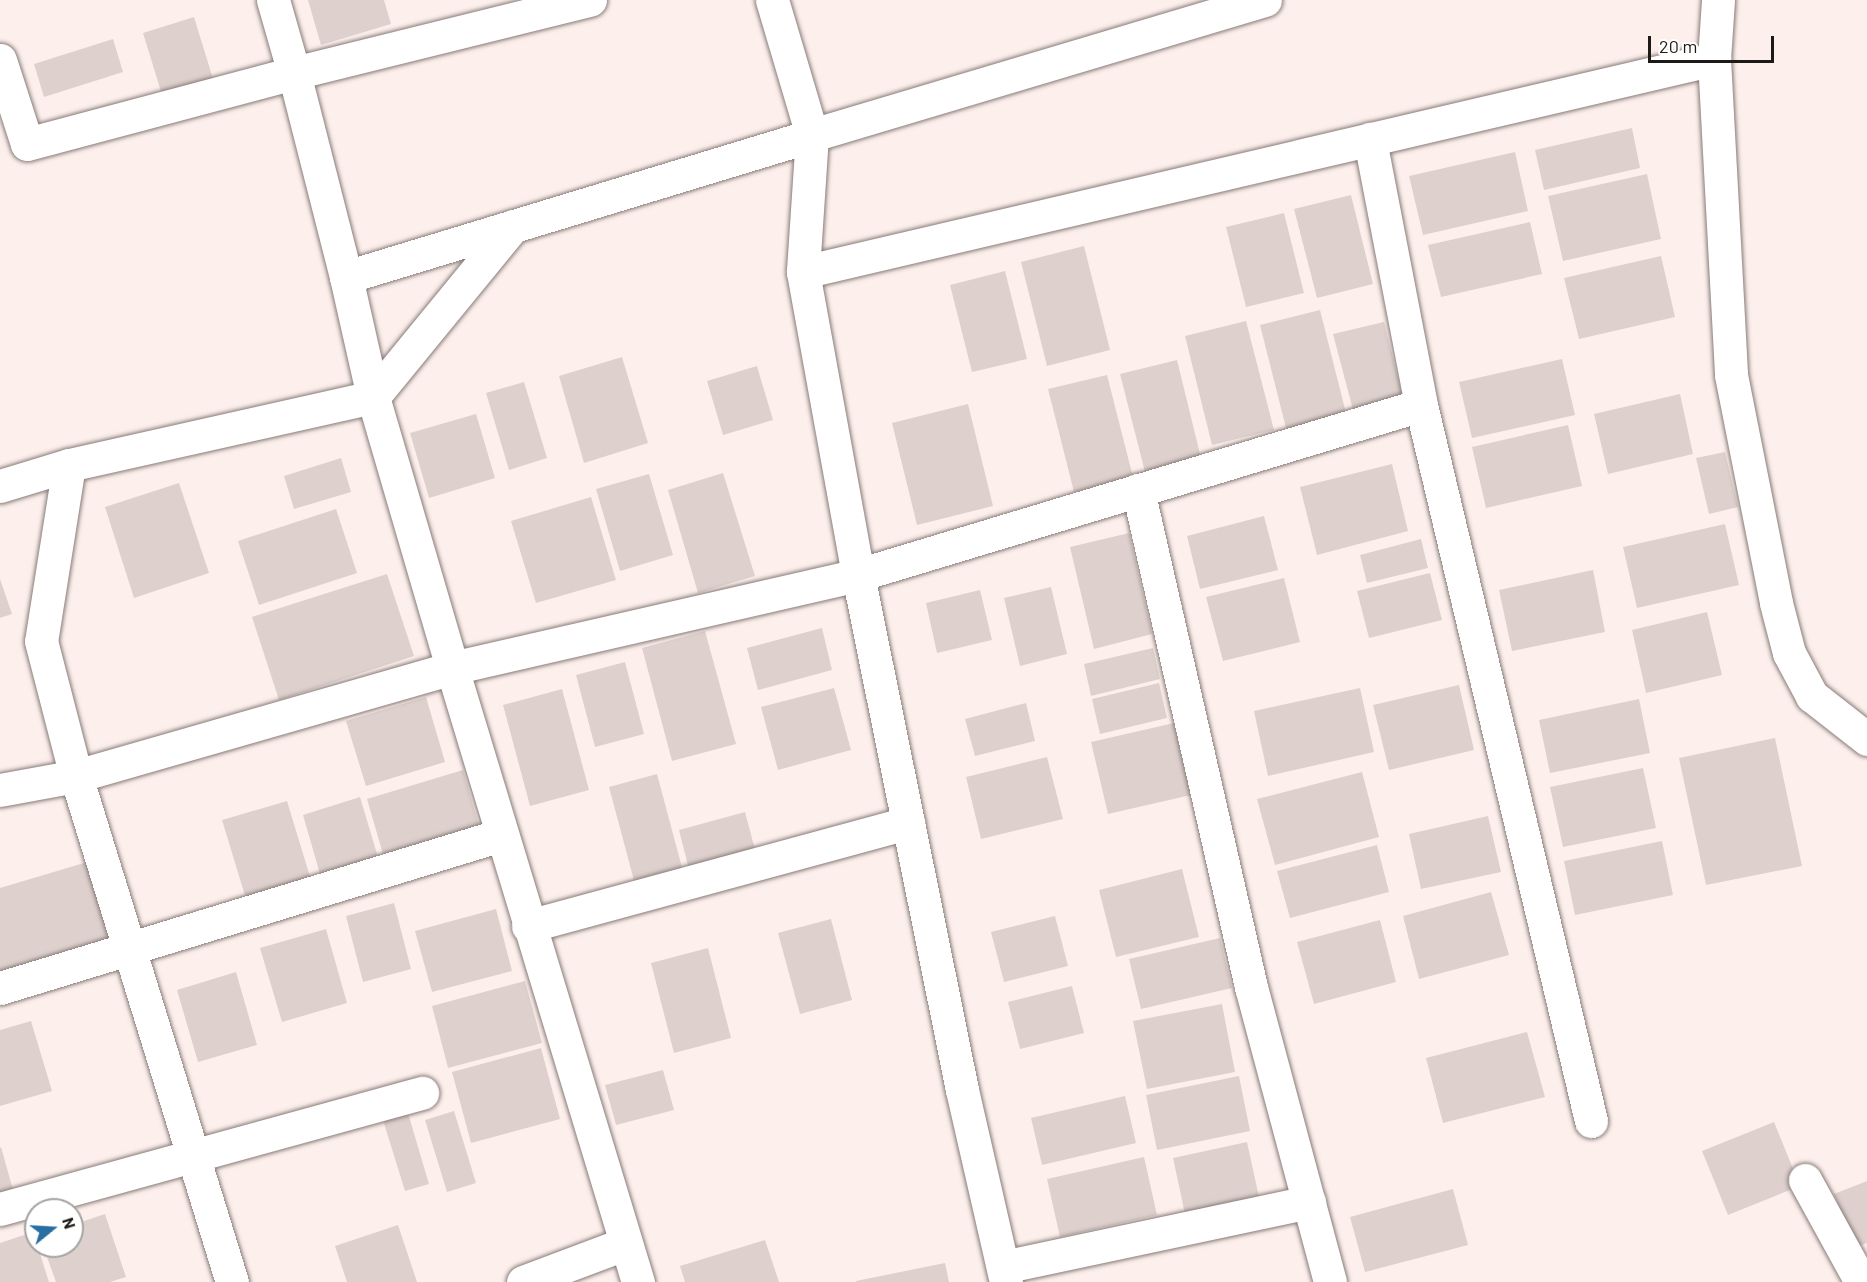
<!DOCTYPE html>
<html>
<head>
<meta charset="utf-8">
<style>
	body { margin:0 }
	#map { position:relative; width:1867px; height:1282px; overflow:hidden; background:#fdf0ec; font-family:Barlow,sans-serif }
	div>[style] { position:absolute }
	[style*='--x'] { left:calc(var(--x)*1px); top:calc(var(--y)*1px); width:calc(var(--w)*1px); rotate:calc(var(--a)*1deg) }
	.building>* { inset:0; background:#ded1cd }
	.roads { filter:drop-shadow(0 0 2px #877b79) drop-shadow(0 0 2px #877b79) }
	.minor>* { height:33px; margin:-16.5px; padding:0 16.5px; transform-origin:16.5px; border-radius:16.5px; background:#fff }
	span { translate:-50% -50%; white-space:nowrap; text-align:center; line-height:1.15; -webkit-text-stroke:5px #fff; paint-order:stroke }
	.north { position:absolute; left:24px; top:1198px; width:60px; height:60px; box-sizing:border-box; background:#fff; border:2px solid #a5a3a2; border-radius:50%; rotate:72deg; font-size:16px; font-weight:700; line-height:24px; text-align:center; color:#1d1917 }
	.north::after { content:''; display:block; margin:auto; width:21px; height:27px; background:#286ea2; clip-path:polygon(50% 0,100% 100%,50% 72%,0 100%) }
	.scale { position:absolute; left:1648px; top:36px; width:126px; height:27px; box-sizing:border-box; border:3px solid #1d1917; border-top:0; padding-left:8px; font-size:18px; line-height:21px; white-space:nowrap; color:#1d1917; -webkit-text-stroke:4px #fff; paint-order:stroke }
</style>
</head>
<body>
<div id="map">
	<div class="building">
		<i style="clip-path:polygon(308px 0,384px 0,391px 24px,321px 45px)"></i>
		<i style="clip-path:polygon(194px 17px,214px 82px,163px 98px,143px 33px)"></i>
		<i style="clip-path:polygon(113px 39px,123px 72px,44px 97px,34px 64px)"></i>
		<i style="clip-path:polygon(1632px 128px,1640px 168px,1544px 190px,1535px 150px)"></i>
		<i style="clip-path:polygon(1515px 152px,1528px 211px,1423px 235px,1409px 176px)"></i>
		<i style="clip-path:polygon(1647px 174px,1661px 239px,1563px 261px,1548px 196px)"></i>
		<i style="clip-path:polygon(1351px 195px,1373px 284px,1317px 298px,1294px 209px)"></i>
		<i style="clip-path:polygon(1284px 213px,1304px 293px,1246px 307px,1226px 227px)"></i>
		<i style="clip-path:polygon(1530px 222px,1542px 274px,1441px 297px,1428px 245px)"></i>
		<i style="clip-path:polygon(1084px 246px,1110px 350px,1047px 366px,1021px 262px)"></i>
		<i style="clip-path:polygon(1661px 256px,1675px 317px,1579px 339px,1564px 278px)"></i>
		<i style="clip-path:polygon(1005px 271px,1027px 359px,972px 372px,950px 285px)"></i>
		<i style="clip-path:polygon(1320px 310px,1347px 417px,1287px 432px,1260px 325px)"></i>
		<i style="clip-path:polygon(1246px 321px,1274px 430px,1212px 445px,1185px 336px)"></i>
		<i style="clip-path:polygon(1384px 322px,1403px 398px,1353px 410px,1333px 334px)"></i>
		<i style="clip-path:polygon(622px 357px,648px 443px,584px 463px,559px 376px)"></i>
		<i style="clip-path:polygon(1562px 359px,1575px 415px,1472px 438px,1459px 382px)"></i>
		<i style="clip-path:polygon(1177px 360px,1202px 462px,1146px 476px,1120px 374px)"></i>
		<i style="clip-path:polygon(757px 366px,773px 420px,723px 435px,707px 381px)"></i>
		<i style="clip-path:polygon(1107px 375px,1133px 477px,1074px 492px,1048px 389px)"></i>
		<i style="clip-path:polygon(524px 382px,547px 458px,509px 470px,486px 393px)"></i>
		<i style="clip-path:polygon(1680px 394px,1693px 454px,1608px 474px,1594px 414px)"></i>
		<i style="clip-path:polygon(968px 404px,993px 506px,917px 525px,892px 423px)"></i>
		<i style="clip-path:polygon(476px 414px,495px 478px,429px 498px,410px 433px)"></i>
		<i style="clip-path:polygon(1568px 425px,1582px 486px,1486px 508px,1472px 447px)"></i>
		<i style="clip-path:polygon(1725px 452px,1738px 507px,1709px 514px,1696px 458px)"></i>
		<i style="clip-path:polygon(341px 458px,351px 492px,294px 509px,284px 476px)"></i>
		<i style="clip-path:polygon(1392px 464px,1408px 531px,1317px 555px,1300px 487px)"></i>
		<i style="clip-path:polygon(723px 473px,755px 576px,698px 593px,668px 490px)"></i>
		<i style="clip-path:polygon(649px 474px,673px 555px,620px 571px,596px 489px)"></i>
		<i style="clip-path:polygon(179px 483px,209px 573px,134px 598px,105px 507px)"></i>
		<i style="clip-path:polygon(591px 497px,616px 580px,536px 603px,511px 521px)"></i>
		<i style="clip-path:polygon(336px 509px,357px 573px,259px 605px,238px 541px)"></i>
		<i style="clip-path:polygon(1264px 516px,1278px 570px,1200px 589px,1187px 536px)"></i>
		<i style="clip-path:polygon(1725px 524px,1739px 585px,1637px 608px,1623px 547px)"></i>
		<i style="clip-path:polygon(1129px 533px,1152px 634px,1094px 649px,1070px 547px)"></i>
		<i style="clip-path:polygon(1421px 539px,1428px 568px,1367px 583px,1360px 555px)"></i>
		<i style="clip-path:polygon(1593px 570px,1605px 632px,1512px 651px,1499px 590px)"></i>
		<i style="clip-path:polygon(1430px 573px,1442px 620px,1369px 638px,1357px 591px)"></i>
		<i style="clip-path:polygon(387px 574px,414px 656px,279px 700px,252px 617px)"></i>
		<i style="clip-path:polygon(1284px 578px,1300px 642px,1223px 661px,1206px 597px)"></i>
		<i style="clip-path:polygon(0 579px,12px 614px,0 618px)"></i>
		<i style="clip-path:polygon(1051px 587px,1067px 654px,1020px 666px,1004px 598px)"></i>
		<i style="clip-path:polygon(980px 590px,992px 640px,937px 653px,926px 603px)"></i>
		<i style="clip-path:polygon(1707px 612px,1722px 675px,1646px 693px,1632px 630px)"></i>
		<i style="clip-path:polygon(822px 628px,832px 670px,758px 690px,747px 648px)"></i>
		<i style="clip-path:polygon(705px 631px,736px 744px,672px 761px,642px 648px)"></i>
		<i style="clip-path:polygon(1153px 648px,1160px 679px,1091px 696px,1084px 664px)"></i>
		<i style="clip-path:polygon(625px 662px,644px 734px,595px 747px,576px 675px)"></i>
		<i style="clip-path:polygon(1159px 683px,1167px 718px,1100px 734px,1092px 699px)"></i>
		<i style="clip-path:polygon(1459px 685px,1474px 750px,1389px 770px,1373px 705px)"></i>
		<i style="clip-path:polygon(834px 688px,851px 750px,778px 770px,761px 707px)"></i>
		<i style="clip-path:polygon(1360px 688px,1374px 752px,1268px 776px,1254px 711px)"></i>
		<i style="clip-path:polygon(562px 689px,589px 790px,530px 806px,503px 705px)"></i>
		<i style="clip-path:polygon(426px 697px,445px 762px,366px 786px,346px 721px)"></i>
		<i style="clip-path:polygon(1639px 699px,1650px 753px,1550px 773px,1539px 720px)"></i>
		<i style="clip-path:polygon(1026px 703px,1035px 741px,975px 756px,965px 719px)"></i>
		<i style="clip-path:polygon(1174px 723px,1191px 795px,1108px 814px,1091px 742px)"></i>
		<i style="clip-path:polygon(1775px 738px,1802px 866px,1706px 885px,1679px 758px)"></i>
		<i style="clip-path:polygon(1047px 757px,1063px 819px,981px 839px,966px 777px)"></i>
		<i style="clip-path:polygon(1643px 768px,1656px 828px,1563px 847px,1550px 787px)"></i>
		<i style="clip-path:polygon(463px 770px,481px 833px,385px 861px,367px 799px)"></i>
		<i style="clip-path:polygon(1362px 772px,1379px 837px,1275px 865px,1257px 799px)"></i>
		<i style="clip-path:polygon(657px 774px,684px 875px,636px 888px,609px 787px)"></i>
		<i style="clip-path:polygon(360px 797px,380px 864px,322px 881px,303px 815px)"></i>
		<i style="clip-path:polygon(287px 801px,311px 880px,246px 899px,222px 820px)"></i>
		<i style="clip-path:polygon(745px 812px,761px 872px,694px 889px,679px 830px)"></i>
		<i style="clip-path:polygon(1488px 816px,1501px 872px,1421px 889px,1409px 834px)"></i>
		<i style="clip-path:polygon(1662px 841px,1673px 895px,1575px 915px,1564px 861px)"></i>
		<i style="clip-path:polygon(1377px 845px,1389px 892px,1290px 918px,1277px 871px)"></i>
		<i style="clip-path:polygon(94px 860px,124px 962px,0 1000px,0 888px)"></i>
		<i style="clip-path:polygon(1182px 869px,1199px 937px,1116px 957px,1099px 890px)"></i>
		<i style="clip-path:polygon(1491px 892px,1509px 955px,1419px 979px,1403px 916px)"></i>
		<i style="clip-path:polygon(394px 903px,411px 969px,363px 982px,346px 916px)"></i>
		<i style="clip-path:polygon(496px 909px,512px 971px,432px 992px,415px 931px)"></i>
		<i style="clip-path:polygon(1055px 916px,1068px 966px,1004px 982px,991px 932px)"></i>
		<i style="clip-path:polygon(831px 919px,852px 1000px,800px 1014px,778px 933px)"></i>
		<i style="clip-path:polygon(1380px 920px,1396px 982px,1314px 1004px,1297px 942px)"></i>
		<i style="clip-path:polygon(326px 929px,347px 1003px,282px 1022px,260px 948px)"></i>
		<i style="clip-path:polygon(1220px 938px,1232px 988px,1141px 1009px,1129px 959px)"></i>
		<i style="clip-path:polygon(708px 948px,731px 1038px,674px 1053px,651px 963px)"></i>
		<i style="clip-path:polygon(236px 972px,257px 1045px,198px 1062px,177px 990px)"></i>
		<i style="clip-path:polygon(525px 981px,542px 1043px,448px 1068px,432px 1006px)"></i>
		<i style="clip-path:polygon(1072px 986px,1084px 1033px,1020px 1049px,1008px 1002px)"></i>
		<i style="clip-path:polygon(1222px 1004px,1235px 1072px,1147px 1089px,1133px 1021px)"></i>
		<i style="clip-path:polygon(31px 1021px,52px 1091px,0 1106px,0 1030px)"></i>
		<i style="clip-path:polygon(1527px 1032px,1545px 1097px,1443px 1123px,1426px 1058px)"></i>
		<i style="clip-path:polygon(541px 1048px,560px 1119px,471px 1143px,452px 1072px)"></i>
		<i style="clip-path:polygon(663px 1070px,674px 1110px,616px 1125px,605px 1085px)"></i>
		<i style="clip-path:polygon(1239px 1076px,1250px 1131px,1157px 1150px,1146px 1095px)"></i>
		<i style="clip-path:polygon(1125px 1096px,1136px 1143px,1042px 1165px,1031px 1118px)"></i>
		<i style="clip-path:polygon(454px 1111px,476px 1183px,447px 1192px,425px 1120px)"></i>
		<i style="clip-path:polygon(408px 1113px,429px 1184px,405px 1191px,383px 1120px)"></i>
		<i style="clip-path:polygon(1774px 1122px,1800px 1186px,1728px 1215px,1702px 1151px)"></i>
		<i style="clip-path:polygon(1247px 1142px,1259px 1197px,1185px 1214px,1173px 1158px)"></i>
		<i style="clip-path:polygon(1px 1147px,15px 1197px,0 1201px,0 1148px)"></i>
		<i style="clip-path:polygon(1144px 1157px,1157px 1215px,1060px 1237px,1047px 1179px)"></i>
		<i style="clip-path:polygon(1867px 1181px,1867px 1243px,1855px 1247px,1834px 1194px)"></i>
		<i style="clip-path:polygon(1453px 1189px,1468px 1245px,1365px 1272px,1350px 1217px)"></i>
		<i style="clip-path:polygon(105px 1214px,126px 1277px,110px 1282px,56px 1282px,43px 1246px,72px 1246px,72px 1225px)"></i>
		<i style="clip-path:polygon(398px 1225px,417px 1282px,347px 1282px,335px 1246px)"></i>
		<i style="clip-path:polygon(33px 1232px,49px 1282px,0 1282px,0 1243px)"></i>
		<i style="clip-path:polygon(765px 1240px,779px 1282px,685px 1282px,680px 1266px)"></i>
		<i style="clip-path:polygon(945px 1263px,949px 1282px,856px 1282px,856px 1281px)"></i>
	</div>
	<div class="roads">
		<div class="minor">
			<i style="--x:273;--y:0;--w:76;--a:74"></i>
			<i style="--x:294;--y:73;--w:305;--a:-13.9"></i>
			<i style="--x:1265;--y:0;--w:473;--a:163.4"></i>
			<i style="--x:812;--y:135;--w:137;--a:93.8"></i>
			<i style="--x:803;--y:272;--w:936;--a:-13.16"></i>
			<i style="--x:1714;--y:59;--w:59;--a:-86.1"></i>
			<i style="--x:1714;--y:59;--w:316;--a:86.9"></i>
			<i style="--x:1731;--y:375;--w:232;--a:78.8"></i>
			<i style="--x:1776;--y:603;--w:52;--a:75.4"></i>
			<i style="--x:1789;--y:653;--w:49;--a:61.9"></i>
			<i style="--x:1812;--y:696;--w:70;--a:38"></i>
			<i style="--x:0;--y:60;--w:88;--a:72.2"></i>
			<i style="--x:27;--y:144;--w:276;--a:-14.9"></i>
			<i style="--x:294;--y:73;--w:211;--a:75.7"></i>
			<i style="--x:346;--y:277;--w:487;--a:-16.9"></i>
			<i style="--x:812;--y:135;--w:141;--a:-106.5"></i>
			<i style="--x:803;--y:272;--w:308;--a:79.7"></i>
			<i style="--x:858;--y:575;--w:588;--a:-16.8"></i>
			<i style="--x:1421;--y:405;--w:271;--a:-100.9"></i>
			<i style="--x:346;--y:277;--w:123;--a:77.3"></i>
			<i style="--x:373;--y:397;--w:221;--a:-50.7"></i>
			<i style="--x:1421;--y:405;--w:736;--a:76.64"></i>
			<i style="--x:69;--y:465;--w:312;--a:-12.6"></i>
			<i style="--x:373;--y:397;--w:282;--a:73.7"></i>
			<i style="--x:452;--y:668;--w:417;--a:-12.9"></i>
			<i style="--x:858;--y:575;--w:525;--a:78.58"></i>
			<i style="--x:962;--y:1090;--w:197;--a:77.1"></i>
			<i style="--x:0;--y:486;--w:72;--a:-16.9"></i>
			<i style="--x:69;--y:465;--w:178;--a:99"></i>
			<i style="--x:41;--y:641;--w:139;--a:75.5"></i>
			<i style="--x:76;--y:776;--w:530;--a:72.87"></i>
			<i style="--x:1138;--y:490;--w:510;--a:77.19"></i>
			<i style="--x:1251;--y:987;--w:305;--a:75"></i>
			<i style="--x:0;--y:790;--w:77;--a:-10.4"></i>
			<i style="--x:76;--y:776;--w:391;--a:-16"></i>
			<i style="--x:452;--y:668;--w:642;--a:73.15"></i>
			<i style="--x:528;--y:926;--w:394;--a:-15.2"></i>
			<i style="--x:0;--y:988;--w:524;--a:-16.98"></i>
			<i style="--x:1805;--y:1180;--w:116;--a:61.2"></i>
			<i style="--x:0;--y:1209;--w:438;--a:-15.4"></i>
			<i style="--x:1003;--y:1267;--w:313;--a:-12"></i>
			<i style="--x:523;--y:1282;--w:108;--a:-20.6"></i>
		</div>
	</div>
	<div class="north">N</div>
	<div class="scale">20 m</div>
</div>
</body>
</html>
